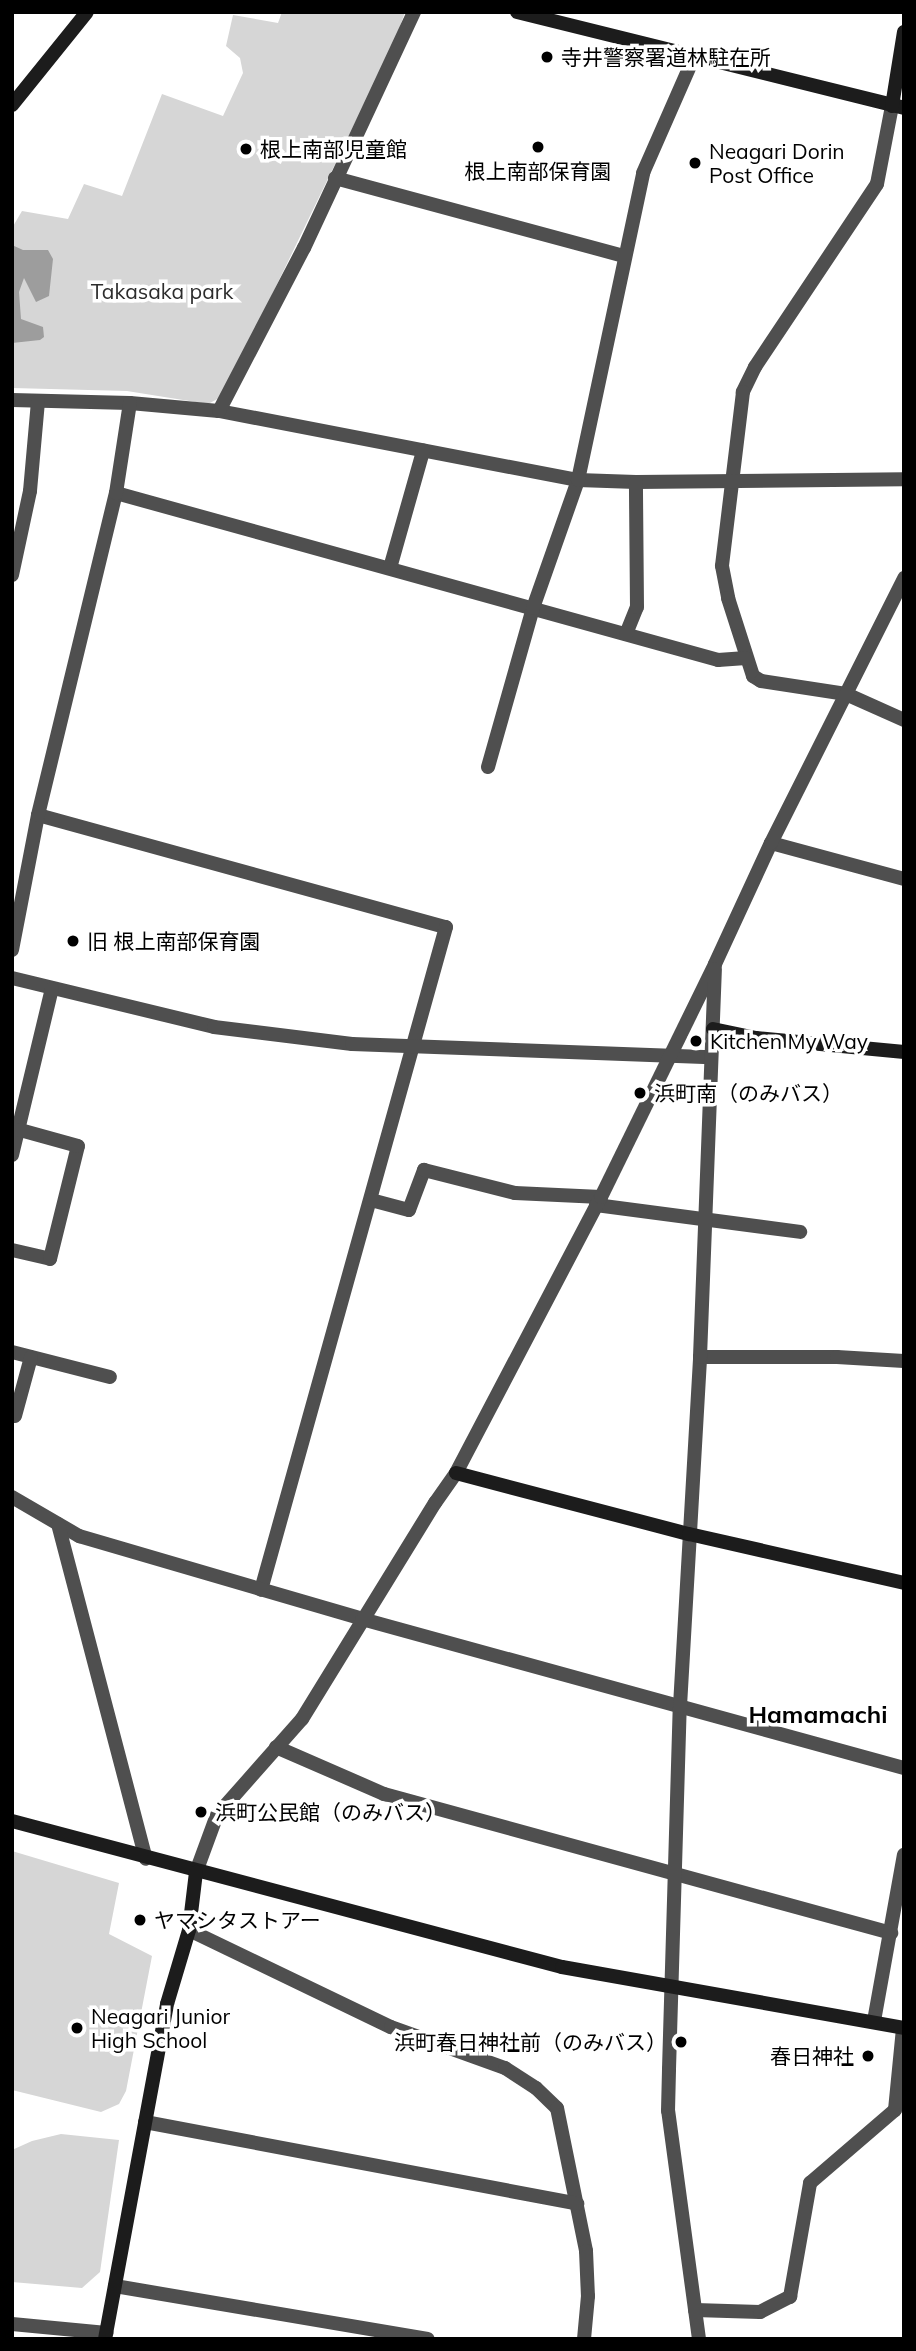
<!DOCTYPE html>
<html>
<head>
<meta charset="utf-8">
<style>
	body { margin:0 }
	#map { position:relative; width:916px; height:2351px; overflow:hidden; background:#fff; font-family:Mulish,"Noto Sans JP",sans-serif }
	div>[style] { position:absolute }
	[style*='--x'] { left:calc(var(--x)*1px); top:calc(var(--y)*1px); width:calc(var(--w)*1px); rotate:calc(var(--a)*1deg) }
	.green>* { inset:0; background:#d6d6d6 }
	.water>* { inset:0; background:#9d9d9d }
	.street>* { height:14px; margin:-7px; padding:0 7px; transform-origin:7px; border-radius:7px; background:#4f4f4f }
	.secondary>* { height:14px; margin:-7px; padding:0 7px; transform-origin:7px; border-radius:7px; background:#1c1c1c }
	.dots>* { width:19px; height:19px; translate:-50% -50%; box-sizing:border-box; border:4px solid #fff; border-radius:50% }
	span { translate:-50% -50%; white-space:nowrap; text-align:center; line-height:1.15; -webkit-text-stroke:7px #fff; paint-order:stroke }
	.poi-label { font-size:21px; color:#000 }
	.left { translate:0 -50%; text-align:left }
	.right { translate:-100% -50%; text-align:right }
	.park-label { font-size:21px; color:#2d2d2d }
	.quarter-label { font-size:24px; color:#000; font-weight:700 }
	.frame { position:absolute; inset:0; border:14px solid #000; pointer-events:none }
</style>
</head>
<body>
<div id="map">
	<div class="green">
		<i style="clip-path:polygon(282px 12px,405px 12px,396px 38px,223px 396px,208px 404px,127px 391px,12px 388px,12px 228px,22px 211px,68px 219px,84px 184px,122px 196px,162px 94px,223px 116px,243px 73px,240px 58px,226px 46px,233px 15px,278px 23px)"></i>
		<i style="clip-path:polygon(12px 1851px,119px 1883px,109px 1934px,152px 1956px,126px 2091px,119px 2104px,101px 2112px,12px 2090px)"></i>
		<i style="clip-path:polygon(61px 2134px,119px 2140px,100px 2272px,82px 2288px,12px 2282px,12px 2150px,32px 2141px)"></i>
	</div>
	<div class="water">
		<i style="clip-path:polygon(12px 245px,23px 250px,48px 250px,53px 259px,49px 296px,36px 302px,24px 278px,19px 292px,21px 319px,43px 327px,44px 337px,40px 340px,12px 343px)"></i>
	</div>
	<div class="street">
		<i style="--x:892;--y:106;--w:79;--a:100.9"></i>
		<i style="--x:877;--y:184;--w:220;--a:123.7"></i>
		<i style="--x:755;--y:367;--w:28;--a:116"></i>
		<i style="--x:743;--y:392;--w:175;--a:96.9"></i>
		<i style="--x:722;--y:566;--w:33;--a:79"></i>
		<i style="--x:728;--y:598;--w:82;--a:72.2"></i>
		<i style="--x:753;--y:676;--w:9;--a:32"></i>
		<i style="--x:761;--y:681;--w:86;--a:8.7"></i>
		<i style="--x:846;--y:694;--w:64;--a:24.1"></i>
		<i style="--x:335;--y:178;--w:300;--a:15.1"></i>
		<i style="--x:12;--y:400;--w:118;--a:1.5"></i>
		<i style="--x:130;--y:403;--w:89;--a:5.1"></i>
		<i style="--x:219;--y:411;--w:366;--a:10.9"></i>
		<i style="--x:578;--y:480;--w:58;--a:2"></i>
		<i style="--x:636;--y:482;--w:268;--a:-0.6"></i>
		<i style="--x:219;--y:411;--w:184;--a:-62.5"></i>
		<i style="--x:304;--y:248;--w:260;--a:-65"></i>
		<i style="--x:116;--y:493;--w:625;--a:15.5"></i>
		<i style="--x:718;--y:660;--w:28;--a:-4"></i>
		<i style="--x:390;--y:568;--w:122;--a:-74.2"></i>
		<i style="--x:12;--y:575;--w:86;--a:-77.9"></i>
		<i style="--x:30;--y:491;--w:90;--a:-84.9"></i>
		<i style="--x:626;--y:634;--w:29;--a:-68"></i>
		<i style="--x:637;--y:607;--w:125;--a:-90.5"></i>
		<i style="--x:488;--y:767;--w:165;--a:-74.2"></i>
		<i style="--x:533;--y:608;--w:136;--a:-70.6"></i>
		<i style="--x:578;--y:480;--w:314;--a:-78"></i>
		<i style="--x:643;--y:173;--w:127;--a:-66.3"></i>
		<i style="--x:38;--y:815;--w:423;--a:15.4"></i>
		<i style="--x:446;--y:927;--w:688;--a:105.59"></i>
		<i style="--x:771;--y:843;--w:138;--a:15.1"></i>
		<i style="--x:12;--y:950;--w:137;--a:-79.1"></i>
		<i style="--x:38;--y:815;--w:331;--a:-76.4"></i>
		<i style="--x:116;--y:493;--w:91;--a:-81.2"></i>
		<i style="--x:12;--y:978;--w:208;--a:13.6"></i>
		<i style="--x:214;--y:1027;--w:139;--a:7"></i>
		<i style="--x:352;--y:1044;--w:359;--a:2.1"></i>
		<i style="--x:12;--y:1155;--w:171;--a:-76.5"></i>
		<i style="--x:371;--y:1200;--w:39;--a:15"></i>
		<i style="--x:409;--y:1210;--w:43;--a:-69.4"></i>
		<i style="--x:424;--y:1170;--w:94;--a:14.2"></i>
		<i style="--x:515;--y:1193;--w:86;--a:2.7"></i>
		<i style="--x:596;--y:1205;--w:206;--a:7.5"></i>
		<i style="--x:12;--y:1250;--w:39;--a:13"></i>
		<i style="--x:50;--y:1259;--w:116;--a:-76.1"></i>
		<i style="--x:78;--y:1146;--w:60;--a:-164.6"></i>
		<i style="--x:12;--y:1352;--w:101;--a:14.3"></i>
		<i style="--x:700;--y:1357;--w:137;--a:0"></i>
		<i style="--x:837;--y:1357;--w:67;--a:3.4"></i>
		<i style="--x:15;--y:1416;--w:61;--a:-74.8"></i>
		<i style="--x:12;--y:1497;--w:78;--a:30.2"></i>
		<i style="--x:79;--y:1536;--w:295;--a:16.3"></i>
		<i style="--x:362;--y:1619;--w:562;--a:15.37"></i>
		<i style="--x:58;--y:1524;--w:346;--a:75.3"></i>
		<i style="--x:276;--y:1747;--w:118;--a:23.5"></i>
		<i style="--x:384;--y:1794;--w:526;--a:15.33"></i>
		<i style="--x:196;--y:1872;--w:61;--a:-69.8"></i>
		<i style="--x:217;--y:1815;--w:128;--a:-48.5"></i>
		<i style="--x:302;--y:1719;--w:254;--a:-58.4"></i>
		<i style="--x:435;--y:1503;--w:37;--a:-55"></i>
		<i style="--x:456;--y:1473;--w:312;--a:-62.3"></i>
		<i style="--x:601;--y:1197;--w:259;--a:-63.9"></i>
		<i style="--x:715;--y:964;--w:133;--a:-65.2"></i>
		<i style="--x:771;--y:843;--w:297;--a:-63.3"></i>
		<i style="--x:189;--y:1930;--w:224;--a:25.7"></i>
		<i style="--x:391;--y:2027;--w:121;--a:19.8"></i>
		<i style="--x:505;--y:2068;--w:37;--a:33"></i>
		<i style="--x:536;--y:2088;--w:29;--a:44"></i>
		<i style="--x:557;--y:2108;--w:146;--a:78.5"></i>
		<i style="--x:586;--y:2251;--w:45;--a:87.5"></i>
		<i style="--x:588;--y:2296;--w:43;--a:95.3"></i>
		<i style="--x:874;--y:2021;--w:169;--a:-79.8"></i>
		<i style="--x:145;--y:2122;--w:440;--a:10.7"></i>
		<i style="--x:115;--y:2286;--w:317;--a:9.6"></i>
		<i style="--x:695;--y:2310;--w:65;--a:1.8"></i>
		<i style="--x:760;--y:2312;--w:34;--a:-27"></i>
		<i style="--x:790;--y:2297;--w:116;--a:-80"></i>
		<i style="--x:810;--y:2183;--w:112;--a:-40.7"></i>
		<i style="--x:895;--y:2110;--w:82;--a:-84.4"></i>
		<i style="--x:12;--y:2324;--w:95;--a:5.4"></i>
		<i style="--x:699;--y:2339;--w:230;--a:-97.7"></i>
		<i style="--x:668;--y:2111;--w:42;--a:-88.6"></i>
		<i style="--x:669;--y:2069;--w:363;--a:-88.3"></i>
		<i style="--x:680;--y:1706;--w:350;--a:-86.7"></i>
		<i style="--x:700;--y:1357;--w:388;--a:-87.8"></i>
	</div>
	<div class="secondary">
		<i style="--x:517;--y:12;--w:399;--a:13.9"></i>
		<i style="--x:12;--y:105;--w:119;--a:-51.1"></i>
		<i style="--x:892;--y:106;--w:75;--a:-80.8"></i>
		<i style="--x:713;--y:1029;--w:44;--a:11.8"></i>
		<i style="--x:756;--y:1038;--w:149;--a:5.4"></i>
		<i style="--x:456;--y:1473;--w:241;--a:14.7"></i>
		<i style="--x:689;--y:1534;--w:221;--a:12.8"></i>
		<i style="--x:12;--y:1821;--w:569;--a:14.87"></i>
		<i style="--x:562;--y:1967;--w:347;--a:10.1"></i>
		<i style="--x:105;--y:2339;--w:341;--a:-79.5"></i>
		<i style="--x:167;--y:2004;--w:77;--a:-73.4"></i>
		<i style="--x:189;--y:1930;--w:58;--a:-83.1"></i>
	</div>
	<div class="dots">
		<i style="left:547px;top:57px;background:#000"></i>
		<i style="left:538px;top:147px;background:#000"></i>
		<i style="left:246px;top:149px;background:#000"></i>
		<i style="left:695px;top:163px;background:#000"></i>
		<i style="left:73px;top:941px;background:#000"></i>
		<i style="left:696px;top:1041px;background:#000"></i>
		<i style="left:640px;top:1093px;background:#000"></i>
		<i style="left:201px;top:1812px;background:#000"></i>
		<i style="left:140px;top:1920px;background:#000"></i>
		<i style="left:77px;top:2028px;background:#000"></i>
		<i style="left:681px;top:2042px;background:#000"></i>
		<i style="left:868px;top:2056px;background:#000"></i>
	</div>
	<div class="poi-label">
		<span class="left" style="left:561px;top:57px">寺井警察署道林駐在所</span>
		<span class="left" style="left:260px;top:149px">根上南部児童館</span>
		<span class="left" style="left:709px;top:163px">Neagari Dorin<br>Post Office</span>
		<span style="left:538px;top:171px">根上南部保育園</span>
		<span class="left" style="left:87px;top:941px">旧 根上南部保育園</span>
		<span class="left" style="left:710px;top:1041px">Kitchen My Way</span>
		<span class="left" style="left:654px;top:1093px">浜町南（のみバス）</span>
		<span class="left" style="left:215px;top:1812px">浜町公民館（のみバス）</span>
		<span class="left" style="left:154px;top:1920px">ヤマシタストアー</span>
		<span class="left" style="left:91px;top:2028px">Neagari Junior<br>High School</span>
		<span class="right" style="left:667px;top:2042px">浜町春日神社前（のみバス）</span>
		<span class="right" style="left:854px;top:2056px">春日神社</span>
	</div>
	<div class="park-label">
		<span style="left:162px;top:291px">Takasaka park</span>
	</div>
	<div class="quarter-label">
		<span style="left:818px;top:1715px">Hamamachi</span>
	</div>
	<div class="frame"></div>
</div>
</body>
</html>
